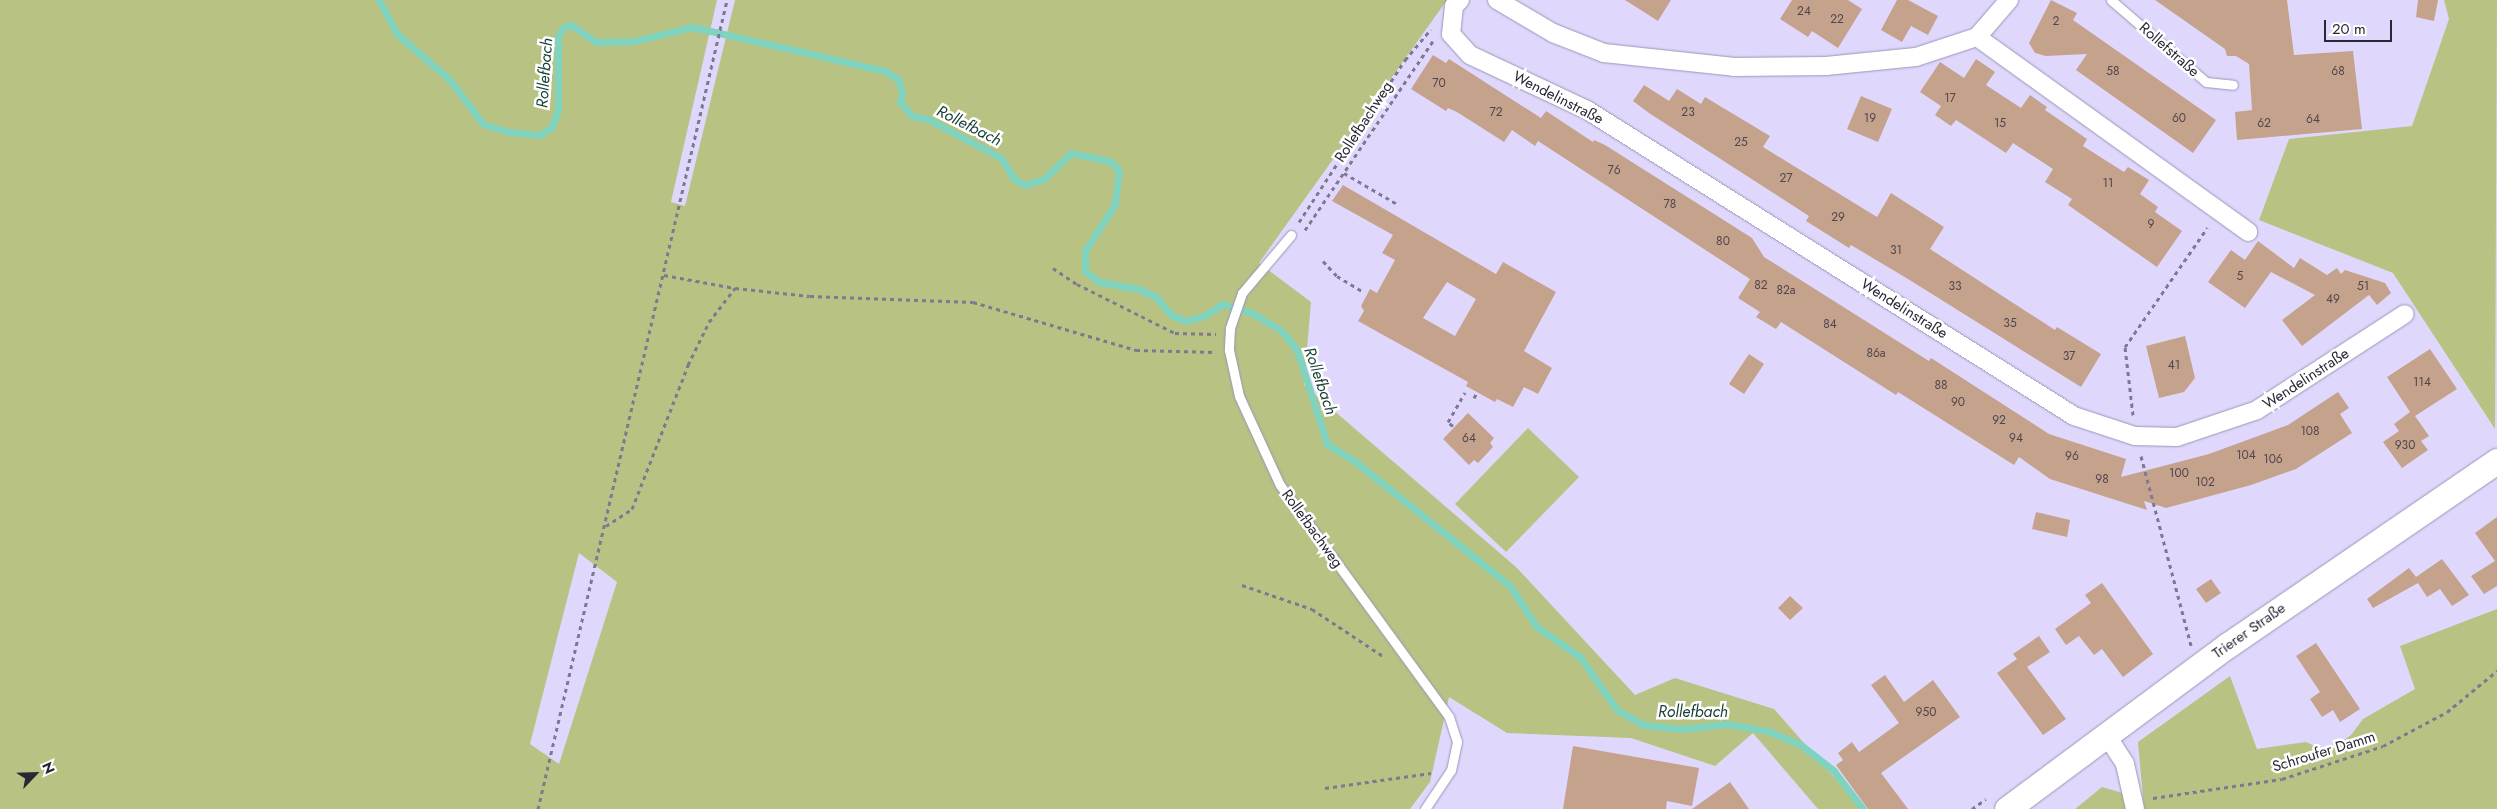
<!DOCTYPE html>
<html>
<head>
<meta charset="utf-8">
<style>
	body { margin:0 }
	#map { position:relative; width:2497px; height:809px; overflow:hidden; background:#e0d8fc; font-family:Jost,sans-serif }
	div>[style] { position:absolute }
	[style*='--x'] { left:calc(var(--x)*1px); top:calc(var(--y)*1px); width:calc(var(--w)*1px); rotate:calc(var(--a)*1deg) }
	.green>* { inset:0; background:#b8c283 }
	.stream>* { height:7px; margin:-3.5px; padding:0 3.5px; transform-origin:3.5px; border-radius:3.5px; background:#80d3be }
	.building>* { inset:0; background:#c4a28c }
	.path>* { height:3px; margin-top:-1.5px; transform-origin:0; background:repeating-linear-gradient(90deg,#7e7991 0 4px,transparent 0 8px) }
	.roads { filter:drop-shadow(0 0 1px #9d95b8) drop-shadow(0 0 1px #9d95b8) }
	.service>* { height:9px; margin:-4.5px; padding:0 4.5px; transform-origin:4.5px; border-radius:4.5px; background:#fff }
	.minor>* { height:18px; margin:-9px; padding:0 9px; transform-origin:9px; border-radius:9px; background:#fff }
	.secondary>* { height:25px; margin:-12.5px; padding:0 12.5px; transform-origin:12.5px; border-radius:12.5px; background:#fff }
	span { translate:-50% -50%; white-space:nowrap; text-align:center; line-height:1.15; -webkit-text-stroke:5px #fff; paint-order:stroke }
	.number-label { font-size:12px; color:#50464b }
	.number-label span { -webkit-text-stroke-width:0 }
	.street-label { font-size:15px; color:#2a2735 }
	.water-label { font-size:16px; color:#1b4239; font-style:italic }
	.north { position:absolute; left:10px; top:749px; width:50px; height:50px; -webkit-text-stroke:4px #fff; paint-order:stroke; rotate:66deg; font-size:14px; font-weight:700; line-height:20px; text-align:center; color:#2a2735 }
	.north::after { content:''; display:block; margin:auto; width:18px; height:22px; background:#2a2735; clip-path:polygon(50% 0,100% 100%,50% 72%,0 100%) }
	.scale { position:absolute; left:2324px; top:20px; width:68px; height:22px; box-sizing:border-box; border:2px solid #2a2735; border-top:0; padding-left:6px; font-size:15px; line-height:18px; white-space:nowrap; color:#2a2735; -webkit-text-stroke:4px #fff; paint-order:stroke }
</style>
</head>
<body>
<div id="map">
	<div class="green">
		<i style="clip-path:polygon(evenodd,0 0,717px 0,671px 202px,685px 206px,735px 0,1447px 0,1259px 263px,1311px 302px,1304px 385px,1516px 567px,1635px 695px,1675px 678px,1774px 709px,1862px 809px,1818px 809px,1753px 733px,1715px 766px,1631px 738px,1507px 733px,1449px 697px,1430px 782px,1410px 809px,0 809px,0 0,579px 553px,617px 582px,559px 764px,530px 744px,579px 553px)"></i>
		<i style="clip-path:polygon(2444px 0,2497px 0,2495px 429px,2393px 273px,2259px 220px,2289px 139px,2412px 126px,2449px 19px)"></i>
		<i style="clip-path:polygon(1528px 428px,1579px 477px,1506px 552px,1455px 504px)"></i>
		<i style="clip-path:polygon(2497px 609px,2497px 809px,2144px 809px,2138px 742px,2230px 676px,2257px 749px,2306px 742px,2328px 752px,2351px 735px,2363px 719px,2415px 689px,2400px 646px)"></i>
		<i style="clip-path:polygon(2102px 787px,2126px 794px,2128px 809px,2075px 809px)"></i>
	</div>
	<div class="stream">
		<i style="--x:379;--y:0;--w:38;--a:62"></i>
		<i style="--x:397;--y:34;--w:69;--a:40.9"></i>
		<i style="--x:449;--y:79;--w:56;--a:52.9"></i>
		<i style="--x:483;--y:124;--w:28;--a:17"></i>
		<i style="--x:510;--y:132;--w:30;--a:6"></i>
		<i style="--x:540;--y:135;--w:14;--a:-34"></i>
		<i style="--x:552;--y:127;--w:18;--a:-71"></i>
		<i style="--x:558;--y:110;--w:74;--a:-90"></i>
		<i style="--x:558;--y:36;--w:11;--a:-56"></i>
		<i style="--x:564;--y:27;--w:8;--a:-14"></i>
		<i style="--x:572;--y:25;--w:29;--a:36"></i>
		<i style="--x:595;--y:42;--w:39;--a:-1"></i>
		<i style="--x:634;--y:41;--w:61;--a:-13.3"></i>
		<i style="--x:693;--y:27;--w:197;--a:12.9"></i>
		<i style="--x:885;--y:71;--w:15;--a:32"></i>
		<i style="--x:898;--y:79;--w:13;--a:72"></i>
		<i style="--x:902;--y:91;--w:11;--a:100"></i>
		<i style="--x:900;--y:102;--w:18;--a:49"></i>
		<i style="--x:912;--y:116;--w:16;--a:11"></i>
		<i style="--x:928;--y:119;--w:83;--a:28.1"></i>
		<i style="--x:1001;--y:158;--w:25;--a:58"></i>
		<i style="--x:1014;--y:179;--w:13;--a:29"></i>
		<i style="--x:1025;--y:185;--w:20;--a:-18"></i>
		<i style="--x:1044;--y:179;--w:37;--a:-44"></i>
		<i style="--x:1071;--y:153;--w:39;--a:12"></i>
		<i style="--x:1109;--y:161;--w:13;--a:42"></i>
		<i style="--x:1119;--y:170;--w:34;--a:97"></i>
		<i style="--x:1115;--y:204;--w:56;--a:122.6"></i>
		<i style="--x:1085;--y:251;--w:20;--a:90"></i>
		<i style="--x:1085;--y:271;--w:18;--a:38"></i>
		<i style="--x:1099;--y:282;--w:41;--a:9.9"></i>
		<i style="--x:1139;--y:289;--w:19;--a:25"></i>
		<i style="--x:1156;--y:297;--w:23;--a:50"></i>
		<i style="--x:1171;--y:315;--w:16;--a:22"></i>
		<i style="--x:1186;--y:321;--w:19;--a:-16"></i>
		<i style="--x:1204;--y:316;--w:22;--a:-32"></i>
		<i style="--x:1223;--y:304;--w:30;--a:17"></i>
		<i style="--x:1252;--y:313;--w:35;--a:31"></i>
		<i style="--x:1282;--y:331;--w:24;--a:52"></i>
		<i style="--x:1297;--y:350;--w:99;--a:72.3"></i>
		<i style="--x:1327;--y:444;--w:36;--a:32"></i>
		<i style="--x:1357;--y:463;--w:196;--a:38.8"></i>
		<i style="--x:1510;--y:586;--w:48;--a:57"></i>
		<i style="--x:1536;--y:626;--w:54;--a:35.2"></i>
		<i style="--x:1580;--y:657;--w:65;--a:55.1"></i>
		<i style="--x:1617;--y:710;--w:31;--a:29"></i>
		<i style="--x:1644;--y:725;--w:38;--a:6"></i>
		<i style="--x:1682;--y:729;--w:44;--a:-6.5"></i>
		<i style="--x:1726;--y:724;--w:43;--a:9.5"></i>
		<i style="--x:1768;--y:731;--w:36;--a:23"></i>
		<i style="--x:1801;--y:745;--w:41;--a:38"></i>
		<i style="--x:1833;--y:770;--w:49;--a:52.4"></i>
	</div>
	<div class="building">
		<i style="clip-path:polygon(1625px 0,1671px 0,1658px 21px)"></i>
		<i style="clip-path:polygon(1792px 0,1848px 0,1862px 9px,1838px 48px,1812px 31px,1808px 37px,1780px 19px)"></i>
		<i style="clip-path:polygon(1897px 0,1908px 0,1938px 16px,1928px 35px,1911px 26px,1902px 42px,1881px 30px)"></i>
		<i style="clip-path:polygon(2051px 0,2077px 13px,2073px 20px,2216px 120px,2193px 153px,2076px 70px,2087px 54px,2046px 56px,2035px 53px,2029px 43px)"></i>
		<i style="clip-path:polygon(2155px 0,2287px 0,2294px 55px,2353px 51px,2362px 129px,2237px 140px,2235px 112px,2252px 110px,2249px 64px,2236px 56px,2227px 56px,2225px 49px)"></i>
		<i style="clip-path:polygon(2418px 0,2438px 0,2434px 21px,2416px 17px)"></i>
		<i style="clip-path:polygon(1433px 55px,1446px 63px,1449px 59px,1541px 118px,1546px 111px,1593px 142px,1594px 140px,1605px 145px,1752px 238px,1764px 257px,1929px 361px,1931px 358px,2049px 434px,2126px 459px,2121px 477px,2209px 454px,2288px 425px,2338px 392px,2349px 408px,2340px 414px,2352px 433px,2296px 469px,2251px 485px,2166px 508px,2144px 501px,2147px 510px,2050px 479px,2019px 457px,2014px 465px,1898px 392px,1896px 395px,1781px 322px,1776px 329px,1756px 317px,1760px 312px,1738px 298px,1750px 279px,1538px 141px,1535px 146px,1512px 130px,1504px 142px,1457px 112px,1448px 108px,1446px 111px,1411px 89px)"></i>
		<i style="clip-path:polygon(1976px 59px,1995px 72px,1986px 85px,2021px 108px,2030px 95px,2047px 107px,2045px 110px,2087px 139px,2083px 146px,2124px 172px,2128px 167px,2149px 180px,2140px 194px,2158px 207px,2155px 212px,2182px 231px,2157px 267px,2068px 205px,2072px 199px,2045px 182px,2053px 169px,2013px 143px,2006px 153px,1956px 120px,1951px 126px,1935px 115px,1941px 106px,1920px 92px,1940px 62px,1964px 78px)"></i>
		<i style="clip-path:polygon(1644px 85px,1669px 101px,1677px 89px,1701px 104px,1705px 97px,1770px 136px,1763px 147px,1877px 217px,1891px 193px,1944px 227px,1930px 249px,2055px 330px,2057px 327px,2101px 354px,2081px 387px,1908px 279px,1851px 245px,1849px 248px,1806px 221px,1809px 216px,1649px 113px,1633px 101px)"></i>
		<i style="clip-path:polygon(1861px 96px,1892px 109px,1878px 142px,1847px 129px)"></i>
		<i style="clip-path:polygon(evenodd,1343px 185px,1496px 274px,1503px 262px,1556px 292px,1524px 351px,1552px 368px,1538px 394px,1524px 387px,1513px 407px,1497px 399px,1495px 402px,1466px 386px,1468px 382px,1358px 321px,1364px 311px,1361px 306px,1370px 289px,1377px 293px,1395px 260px,1382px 253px,1393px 235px,1332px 201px,1343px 185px,1447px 282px,1476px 299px,1455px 336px,1423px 318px,1447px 282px)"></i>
		<i style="clip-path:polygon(2258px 241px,2294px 268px,2300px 258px,2327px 275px,2337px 268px,2341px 274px,2345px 270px,2385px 283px,2391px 293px,2377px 305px,2369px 295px,2302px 346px,2282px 320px,2315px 295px,2271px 272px,2245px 308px,2208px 282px,2231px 250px,2245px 260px)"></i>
		<i style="clip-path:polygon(2185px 336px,2195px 378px,2184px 392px,2159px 398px,2146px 346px)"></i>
		<i style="clip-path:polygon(2430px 349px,2457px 389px,2415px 416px,2429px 436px,2421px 441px,2428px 450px,2402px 468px,2383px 442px,2399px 431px,2394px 424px,2410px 412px,2387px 377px)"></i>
		<i style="clip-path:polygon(1749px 354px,1764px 364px,1744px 394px,1729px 384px)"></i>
		<i style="clip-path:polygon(1468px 413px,1494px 438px,1490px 443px,1493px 447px,1478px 463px,1474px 460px,1469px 465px,1443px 439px)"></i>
		<i style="clip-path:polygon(2036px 512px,2070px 520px,2067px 537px,2032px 529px)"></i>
		<i style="clip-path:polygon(2497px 517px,2497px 586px,2484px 594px,2471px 576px,2495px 561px,2475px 533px)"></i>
		<i style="clip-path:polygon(2442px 559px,2469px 595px,2452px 606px,2440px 589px,2427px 597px,2418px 583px,2373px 608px,2367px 599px,2409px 568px,2416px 577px)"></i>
		<i style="clip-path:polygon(2211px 579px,2221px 593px,2206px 603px,2196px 589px)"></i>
		<i style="clip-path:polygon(2102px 583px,2153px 654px,2123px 677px,2102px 649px,2094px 655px,2079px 636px,2066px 645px,2055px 629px,2091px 603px,2085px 595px)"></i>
		<i style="clip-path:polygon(1790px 596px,1803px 608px,1790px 620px,1778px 608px)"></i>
		<i style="clip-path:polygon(2039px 636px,2050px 652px,2027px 667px,2066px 719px,2043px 735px,1997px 673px,2017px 659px,2013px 654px)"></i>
		<i style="clip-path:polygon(2316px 643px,2360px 709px,2340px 722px,2333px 710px,2322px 717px,2310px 699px,2320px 692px,2296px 656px)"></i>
		<i style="clip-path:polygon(1885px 675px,1904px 702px,1933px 680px,1960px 717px,1881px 773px,1908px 809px,1868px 809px,1836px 765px,1843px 760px,1838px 753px,1852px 742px,1859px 752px,1899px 723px,1871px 685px)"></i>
		<i style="clip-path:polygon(1573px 746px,1699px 768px,1692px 806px,1667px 801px,1666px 809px,1563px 809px)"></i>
		<i style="clip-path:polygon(1730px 782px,1749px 809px,1692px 809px)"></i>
	</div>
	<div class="path">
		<i style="--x:1344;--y:173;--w:61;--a:30.3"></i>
		<i style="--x:1299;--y:222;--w:194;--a:-56.8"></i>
		<i style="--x:1405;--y:60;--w:40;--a:-50"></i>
		<i style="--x:1305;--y:230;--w:228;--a:-55.9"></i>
		<i style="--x:1323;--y:261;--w:21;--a:47"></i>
		<i style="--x:1337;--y:276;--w:31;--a:31"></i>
		<i style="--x:1053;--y:268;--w:29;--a:34"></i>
		<i style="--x:1077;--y:284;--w:110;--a:26.6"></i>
		<i style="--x:1175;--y:333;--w:41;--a:1.4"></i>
		<i style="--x:664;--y:275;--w:72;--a:10.4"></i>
		<i style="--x:1474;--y:398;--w:7;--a:-63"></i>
		<i style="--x:2133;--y:415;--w:68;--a:-96.7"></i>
		<i style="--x:2125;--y:347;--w:145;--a:-55.4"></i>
		<i style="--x:1453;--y:426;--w:6;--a:-141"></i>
		<i style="--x:1448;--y:422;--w:34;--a:-60"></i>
		<i style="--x:2141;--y:456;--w:196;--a:75.2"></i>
		<i style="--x:606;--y:526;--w:31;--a:-33"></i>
		<i style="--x:632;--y:509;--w:155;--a:-68.7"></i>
		<i style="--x:688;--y:365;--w:48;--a:-64"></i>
		<i style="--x:709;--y:322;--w:43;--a:-52.6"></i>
		<i style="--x:735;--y:288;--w:75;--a:6.1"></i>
		<i style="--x:810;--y:296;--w:163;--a:2.1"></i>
		<i style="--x:973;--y:302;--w:170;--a:16.4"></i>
		<i style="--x:1136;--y:350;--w:80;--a:1.4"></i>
		<i style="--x:1242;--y:585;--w:74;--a:18.9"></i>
		<i style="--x:1312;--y:609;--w:85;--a:33.5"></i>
		<i style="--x:1325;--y:788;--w:107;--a:-8.1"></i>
		<i style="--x:2153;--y:798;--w:130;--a:-8.4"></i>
		<i style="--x:2282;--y:779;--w:106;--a:-18.1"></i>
		<i style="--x:2383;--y:746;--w:72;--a:-28"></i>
		<i style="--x:2447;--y:712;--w:65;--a:-39.4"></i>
		<i style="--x:538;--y:809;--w:831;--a:-76.85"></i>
		<i style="--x:1972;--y:809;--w:17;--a:-36"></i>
	</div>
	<div class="roads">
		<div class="service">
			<i style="--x:2111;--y:0;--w:125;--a:40.8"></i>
			<i style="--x:2206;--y:82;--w:27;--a:6"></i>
			<i style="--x:1291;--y:235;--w:76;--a:130.2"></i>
			<i style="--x:1242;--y:293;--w:37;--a:109"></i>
			<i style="--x:1230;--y:328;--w:22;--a:93"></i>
			<i style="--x:1229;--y:350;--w:47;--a:77.7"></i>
			<i style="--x:1239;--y:396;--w:98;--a:65.3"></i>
			<i style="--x:1280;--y:485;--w:287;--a:53.9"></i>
			<i style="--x:1449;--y:717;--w:26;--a:72"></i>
			<i style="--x:1457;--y:742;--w:29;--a:102"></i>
			<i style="--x:1451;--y:770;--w:47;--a:123.7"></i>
		</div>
		<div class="minor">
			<i style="--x:1460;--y:0;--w:8;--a:135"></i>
			<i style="--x:1454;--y:6;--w:28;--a:96"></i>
			<i style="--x:1451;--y:34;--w:28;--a:48"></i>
			<i style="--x:1470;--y:55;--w:129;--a:25.2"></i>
			<i style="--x:1587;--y:110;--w:575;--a:32.14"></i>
			<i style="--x:2074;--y:416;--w:64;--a:18.2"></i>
			<i style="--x:2135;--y:436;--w:42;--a:1.4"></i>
			<i style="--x:2177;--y:437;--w:84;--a:-18.6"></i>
			<i style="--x:2257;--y:410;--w:176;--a:-33"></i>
			<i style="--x:1497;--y:0;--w:65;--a:30.5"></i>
			<i style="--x:1553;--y:33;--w:55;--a:21.4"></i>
			<i style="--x:1604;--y:53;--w:131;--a:6.1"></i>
			<i style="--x:1734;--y:67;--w:92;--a:-0.6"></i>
			<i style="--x:1826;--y:66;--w:90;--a:-5.7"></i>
			<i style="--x:1916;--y:57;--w:64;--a:-18.2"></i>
			<i style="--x:1977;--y:37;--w:49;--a:-49.1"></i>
			<i style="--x:1977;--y:37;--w:334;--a:35.7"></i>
			<i style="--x:2107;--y:736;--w:33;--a:57"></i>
			<i style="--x:2125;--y:764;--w:46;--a:77.5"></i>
		</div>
		<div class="secondary">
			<i style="--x:2007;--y:809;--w:275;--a:-36.6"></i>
			<i style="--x:2228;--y:645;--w:326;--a:-34.4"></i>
		</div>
	</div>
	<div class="number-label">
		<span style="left:1804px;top:12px">24</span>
		<span style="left:1837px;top:20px">22</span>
		<span style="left:2056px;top:22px">2</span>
		<span style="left:2113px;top:72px">58</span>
		<span style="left:2338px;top:72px">68</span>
		<span style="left:1439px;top:84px">70</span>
		<span style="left:1950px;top:99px">17</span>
		<span style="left:1496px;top:113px">72</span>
		<span style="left:1688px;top:113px">23</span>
		<span style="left:1870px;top:119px">19</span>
		<span style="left:2179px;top:119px">60</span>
		<span style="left:2313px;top:120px">64</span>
		<span style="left:2000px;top:124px">15</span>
		<span style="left:2264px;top:124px">62</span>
		<span style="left:1741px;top:143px">25</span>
		<span style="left:1614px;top:171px">76</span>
		<span style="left:1786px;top:179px">27</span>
		<span style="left:2108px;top:184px">11</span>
		<span style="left:1670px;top:205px">78</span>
		<span style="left:1838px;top:218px">29</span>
		<span style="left:2151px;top:225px">9</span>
		<span style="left:1723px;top:242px">80</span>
		<span style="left:1896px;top:251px">31</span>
		<span style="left:2240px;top:277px">5</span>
		<span style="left:1761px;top:286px">82</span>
		<span style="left:1955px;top:287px">33</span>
		<span style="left:2363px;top:287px">51</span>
		<span style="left:1786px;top:291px">82a</span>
		<span style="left:2333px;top:300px">49</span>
		<span style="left:2010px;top:324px">35</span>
		<span style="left:1830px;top:325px">84</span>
		<span style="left:1876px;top:354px">86a</span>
		<span style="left:2069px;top:357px">37</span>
		<span style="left:2174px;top:366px">41</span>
		<span style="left:2422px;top:383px">114</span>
		<span style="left:1941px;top:386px">88</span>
		<span style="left:1958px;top:403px">90</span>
		<span style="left:1999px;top:421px">92</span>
		<span style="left:2310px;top:432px">108</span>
		<span style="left:1469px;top:439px">64</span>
		<span style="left:2016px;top:439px">94</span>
		<span style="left:2405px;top:446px">930</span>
		<span style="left:2246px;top:456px">104</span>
		<span style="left:2072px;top:457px">96</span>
		<span style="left:2273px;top:460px">106</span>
		<span style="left:2179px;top:474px">100</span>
		<span style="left:2102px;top:480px">98</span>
		<span style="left:2205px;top:483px">102</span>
		<span style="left:1926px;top:713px">950</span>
	</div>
	<div class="street-label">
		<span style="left:2169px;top:50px;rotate:41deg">Rollefstraße</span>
		<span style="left:1558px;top:98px;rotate:27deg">Wendelinstraße</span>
		<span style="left:1364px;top:122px;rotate:-57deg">Rollefbachweg</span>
		<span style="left:1904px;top:309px;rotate:32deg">Wendelinstraße</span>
		<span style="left:2306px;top:379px;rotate:-33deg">Wendelinstraße</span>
		<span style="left:1312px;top:529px;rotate:54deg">Rollefbachweg</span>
		<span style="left:2249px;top:631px;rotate:-35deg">Trierer Straße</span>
		<span style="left:2324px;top:752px;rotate:-17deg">Schroufer Damm</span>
	</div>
	<div class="water-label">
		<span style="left:545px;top:73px;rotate:-86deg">Rollefbach</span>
		<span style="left:969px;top:126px;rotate:27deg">Rollefbach</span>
		<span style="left:1320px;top:381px;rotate:71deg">Rollefbach</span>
		<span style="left:1693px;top:712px">Rollefbach</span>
	</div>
	<div class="north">N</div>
	<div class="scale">20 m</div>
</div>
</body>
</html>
